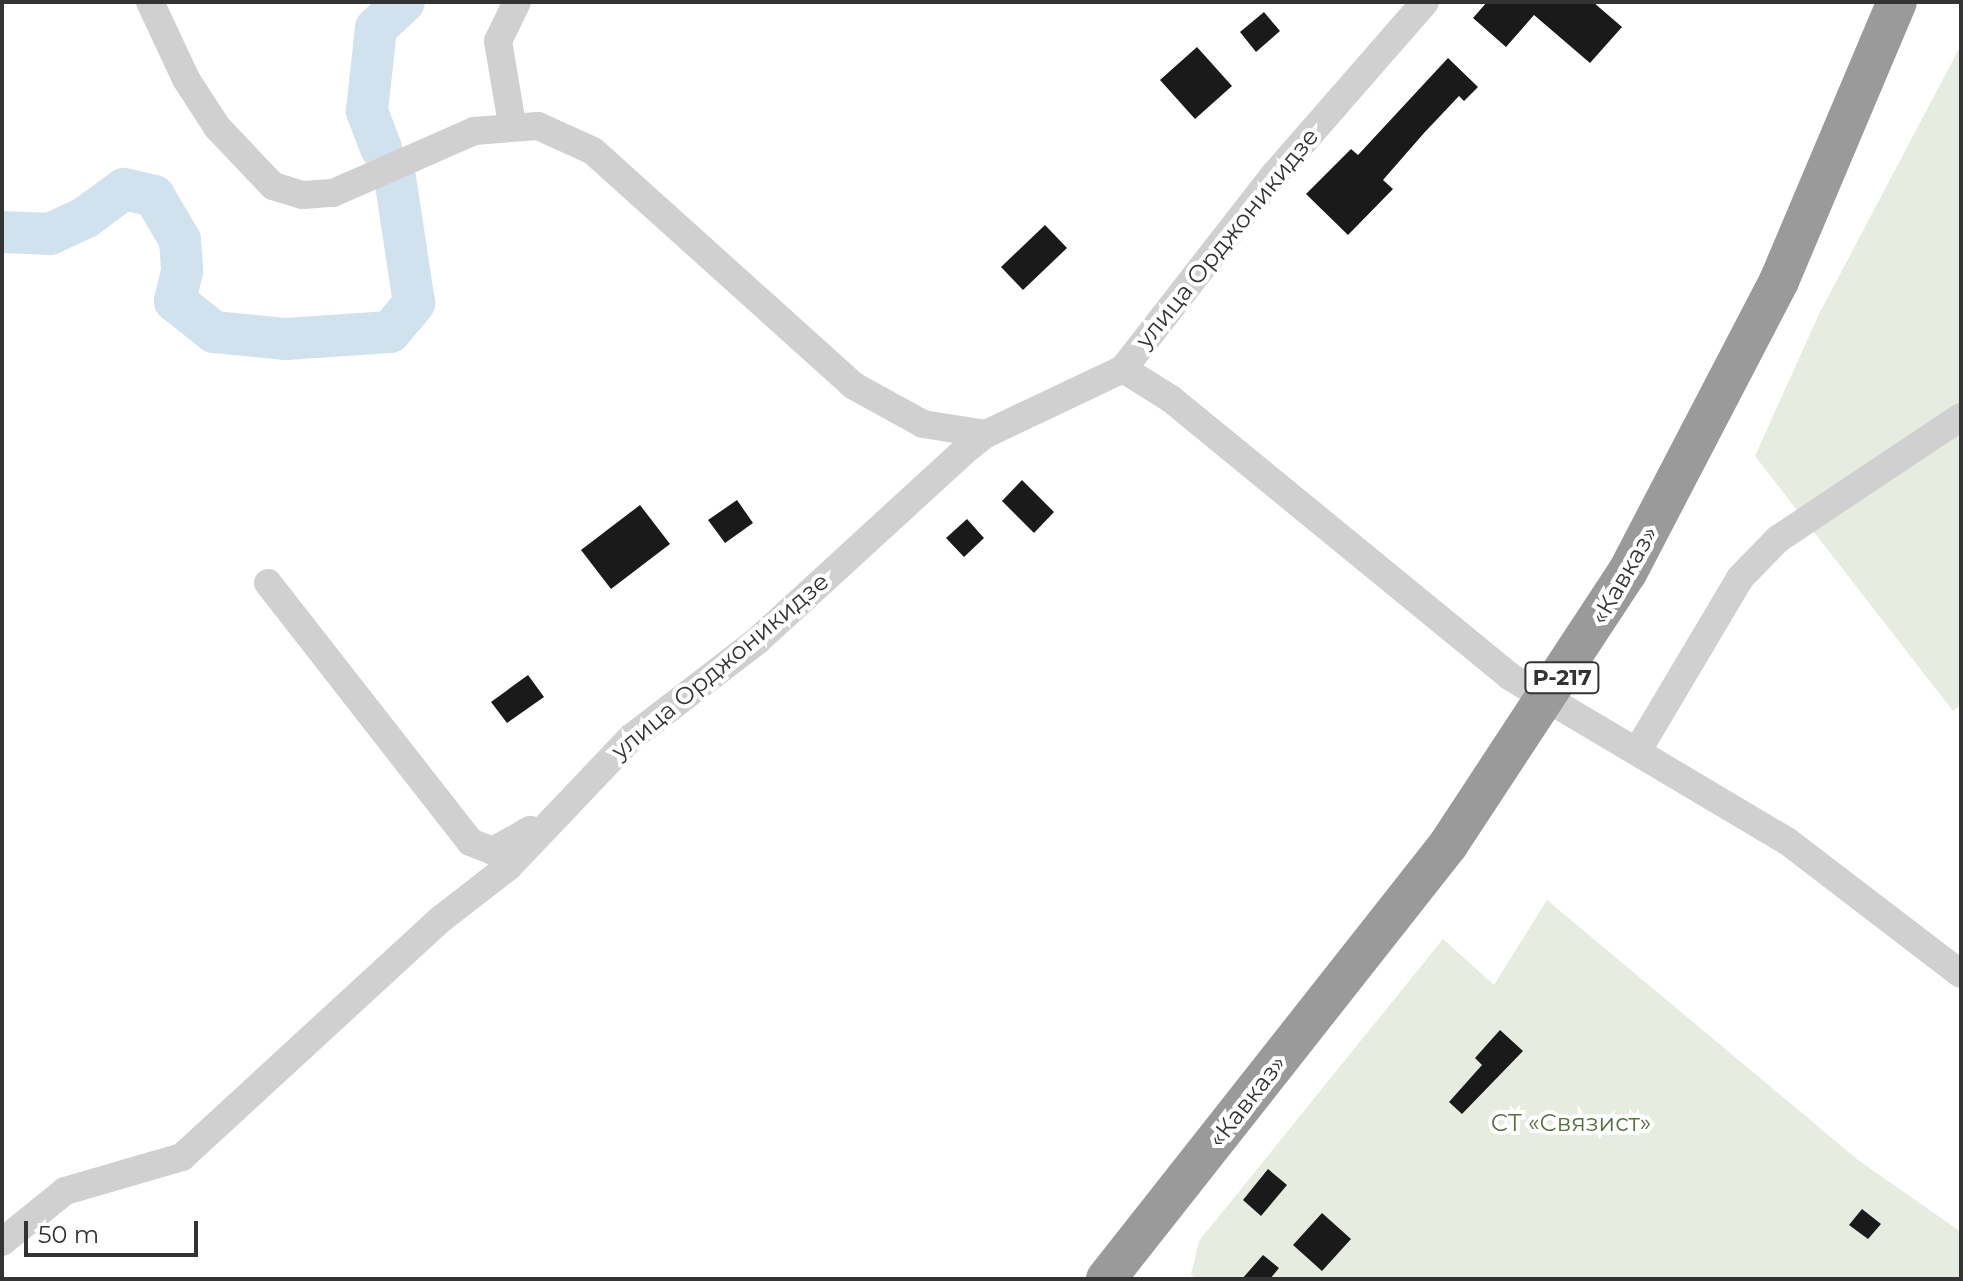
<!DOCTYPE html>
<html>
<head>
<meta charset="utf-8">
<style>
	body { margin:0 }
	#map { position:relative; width:1963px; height:1281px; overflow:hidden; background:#fff; font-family:Montserrat,sans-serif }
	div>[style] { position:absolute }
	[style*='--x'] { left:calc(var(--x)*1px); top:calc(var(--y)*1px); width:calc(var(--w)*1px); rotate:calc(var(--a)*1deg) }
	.green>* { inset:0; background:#e6ecdf }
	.river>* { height:42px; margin:-21px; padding:0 21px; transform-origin:21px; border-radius:21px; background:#cfe2ee }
	.building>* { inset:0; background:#1a1a1a }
	.minor>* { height:28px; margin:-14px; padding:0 14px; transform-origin:14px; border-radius:14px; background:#d0d0d0 }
	.highway>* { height:40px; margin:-20px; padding:0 20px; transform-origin:20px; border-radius:20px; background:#9a9a9a }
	span { translate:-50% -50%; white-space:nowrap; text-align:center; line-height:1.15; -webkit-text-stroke:8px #fff; paint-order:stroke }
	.shield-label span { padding:2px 6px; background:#fff; border:2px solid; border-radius:6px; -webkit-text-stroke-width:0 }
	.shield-label { font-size:22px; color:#333; font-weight:700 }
	.street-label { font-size:24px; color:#333 }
	.park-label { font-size:24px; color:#56703f }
	.frame { position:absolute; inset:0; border:4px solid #333; pointer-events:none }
	.scale { position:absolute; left:24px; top:1221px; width:174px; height:36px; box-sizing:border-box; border:4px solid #333; border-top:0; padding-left:10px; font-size:24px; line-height:28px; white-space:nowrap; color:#333; -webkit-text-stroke:6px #fff; paint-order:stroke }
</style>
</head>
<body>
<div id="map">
	<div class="green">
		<i style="clip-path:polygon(1961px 45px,1961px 705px,1953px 711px,1755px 456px,1819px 314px)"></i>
		<i style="clip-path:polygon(1547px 900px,1858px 1160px,1961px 1232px,1961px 1279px,1197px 1279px,1191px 1275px,1199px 1241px,1443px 939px,1494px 985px)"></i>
	</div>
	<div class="river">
		<i style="--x:381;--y:148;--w:40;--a:-111"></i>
		<i style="--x:367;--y:111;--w:83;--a:-83.8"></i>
		<i style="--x:376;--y:28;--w:38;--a:-43"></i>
		<i style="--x:2;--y:232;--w:48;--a:2.4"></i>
		<i style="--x:50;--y:234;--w:40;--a:-25"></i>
		<i style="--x:86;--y:217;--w:47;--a:-36.4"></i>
		<i style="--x:124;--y:189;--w:31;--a:13"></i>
		<i style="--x:154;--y:196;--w:51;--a:59.4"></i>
		<i style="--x:180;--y:240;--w:31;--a:86"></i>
		<i style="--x:182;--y:271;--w:31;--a:103"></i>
		<i style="--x:175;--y:301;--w:50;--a:38.5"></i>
		<i style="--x:214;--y:332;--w:72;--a:5.6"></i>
		<i style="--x:286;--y:339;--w:104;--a:-3.9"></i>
		<i style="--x:390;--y:332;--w:38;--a:-50"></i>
		<i style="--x:414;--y:303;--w:127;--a:-98.6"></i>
	</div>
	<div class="building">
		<i style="clip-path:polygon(1487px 2px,1593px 2px,1622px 27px,1590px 63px,1534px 15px,1506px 47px,1473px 18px)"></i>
		<i style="clip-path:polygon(1264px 12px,1280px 31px,1256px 52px,1240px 32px)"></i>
		<i style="clip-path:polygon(1197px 47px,1232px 86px,1195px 119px,1160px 80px)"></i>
		<i style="clip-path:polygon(1448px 58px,1478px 87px,1464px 101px,1459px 96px,1424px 133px,1383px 180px,1393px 189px,1348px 235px,1306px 194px,1351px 149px,1358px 155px)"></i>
		<i style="clip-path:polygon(1045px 225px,1067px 248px,1023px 290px,1001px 267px)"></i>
		<i style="clip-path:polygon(1022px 480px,1054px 512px,1034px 533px,1002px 501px)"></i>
		<i style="clip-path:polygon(737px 500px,753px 523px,725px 543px,708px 520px)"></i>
		<i style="clip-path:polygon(640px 505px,670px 544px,611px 589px,581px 550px)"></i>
		<i style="clip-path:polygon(967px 519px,984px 538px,964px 557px,946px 538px)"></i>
		<i style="clip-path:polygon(528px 675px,544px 697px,507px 723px,491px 702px)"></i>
		<i style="clip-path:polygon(1500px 1030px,1523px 1051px,1462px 1114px,1449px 1102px,1482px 1065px,1475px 1058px)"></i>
		<i style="clip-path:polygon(1268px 1169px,1287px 1185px,1261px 1216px,1243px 1200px)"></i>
		<i style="clip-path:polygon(1862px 1209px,1881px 1224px,1868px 1239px,1849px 1225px)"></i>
		<i style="clip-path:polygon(1322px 1213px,1351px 1239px,1322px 1271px,1293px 1245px)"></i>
		<i style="clip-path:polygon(1263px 1255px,1279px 1268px,1270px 1279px,1242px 1279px)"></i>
	</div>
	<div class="minor">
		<i style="--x:150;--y:2;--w:85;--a:64.9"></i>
		<i style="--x:186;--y:79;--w:57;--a:57.1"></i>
		<i style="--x:217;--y:127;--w:81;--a:46.5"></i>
		<i style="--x:273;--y:186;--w:31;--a:17"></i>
		<i style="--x:303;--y:195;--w:30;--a:-4"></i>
		<i style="--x:333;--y:193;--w:154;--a:-23.7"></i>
		<i style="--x:474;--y:131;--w:64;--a:-4.5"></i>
		<i style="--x:538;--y:126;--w:60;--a:24.4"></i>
		<i style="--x:593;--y:151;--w:351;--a:42"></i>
		<i style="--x:854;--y:386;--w:79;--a:28.8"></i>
		<i style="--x:923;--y:424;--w:64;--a:9"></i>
		<i style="--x:512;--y:124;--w:84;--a:-99.6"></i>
		<i style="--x:498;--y:41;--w:43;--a:-64"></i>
		<i style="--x:1123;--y:369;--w:57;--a:32"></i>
		<i style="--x:1171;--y:399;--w:437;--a:39.3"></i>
		<i style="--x:1509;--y:676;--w:323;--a:30.7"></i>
		<i style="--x:1787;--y:841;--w:219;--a:37.4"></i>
		<i style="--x:268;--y:583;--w:328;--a:52"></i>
		<i style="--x:470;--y:842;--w:25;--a:21"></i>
		<i style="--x:493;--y:851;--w:43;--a:-29.6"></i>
		<i style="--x:1638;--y:750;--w:200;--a:-59.3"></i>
		<i style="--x:1740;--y:578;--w:54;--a:-45.7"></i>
		<i style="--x:1778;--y:539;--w:220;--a:-33.7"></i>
		<i style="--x:2;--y:1242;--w:81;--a:-39"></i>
		<i style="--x:65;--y:1191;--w:122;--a:-16.2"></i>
		<i style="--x:182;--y:1157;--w:352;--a:-42.6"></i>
		<i style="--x:441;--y:919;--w:85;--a:-37.8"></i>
		<i style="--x:508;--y:867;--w:180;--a:-46.4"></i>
		<i style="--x:632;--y:737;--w:158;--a:-37.5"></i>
		<i style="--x:757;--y:641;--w:281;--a:-42.5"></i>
		<i style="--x:964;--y:451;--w:28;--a:-38"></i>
		<i style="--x:986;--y:434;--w:152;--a:-25.4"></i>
		<i style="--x:1123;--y:369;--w:247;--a:-52.1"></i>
		<i style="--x:1275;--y:174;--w:228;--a:-48.9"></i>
	</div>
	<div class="highway">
		<i style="--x:1106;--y:1279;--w:553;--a:-51.76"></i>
		<i style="--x:1448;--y:845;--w:326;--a:-56.7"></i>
		<i style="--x:1627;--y:573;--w:329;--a:-62.5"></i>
		<i style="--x:1779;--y:281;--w:303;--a:-67.1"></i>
	</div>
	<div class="shield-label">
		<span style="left:1562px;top:678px">Р-217</span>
	</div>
	<div class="street-label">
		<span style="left:1227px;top:238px;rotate:-51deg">улица Орджоникидзе</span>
		<span style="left:1624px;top:575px;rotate:-60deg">«Кавказ»</span>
		<span style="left:720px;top:666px;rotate:-40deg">улица Орджоникидзе</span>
		<span style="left:1247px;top:1101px;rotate:-52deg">«Кавказ»</span>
	</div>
	<div class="park-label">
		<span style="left:1571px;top:1123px">СТ «Связист»</span>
	</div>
	<div class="frame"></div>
	<div class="scale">50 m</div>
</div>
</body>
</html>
